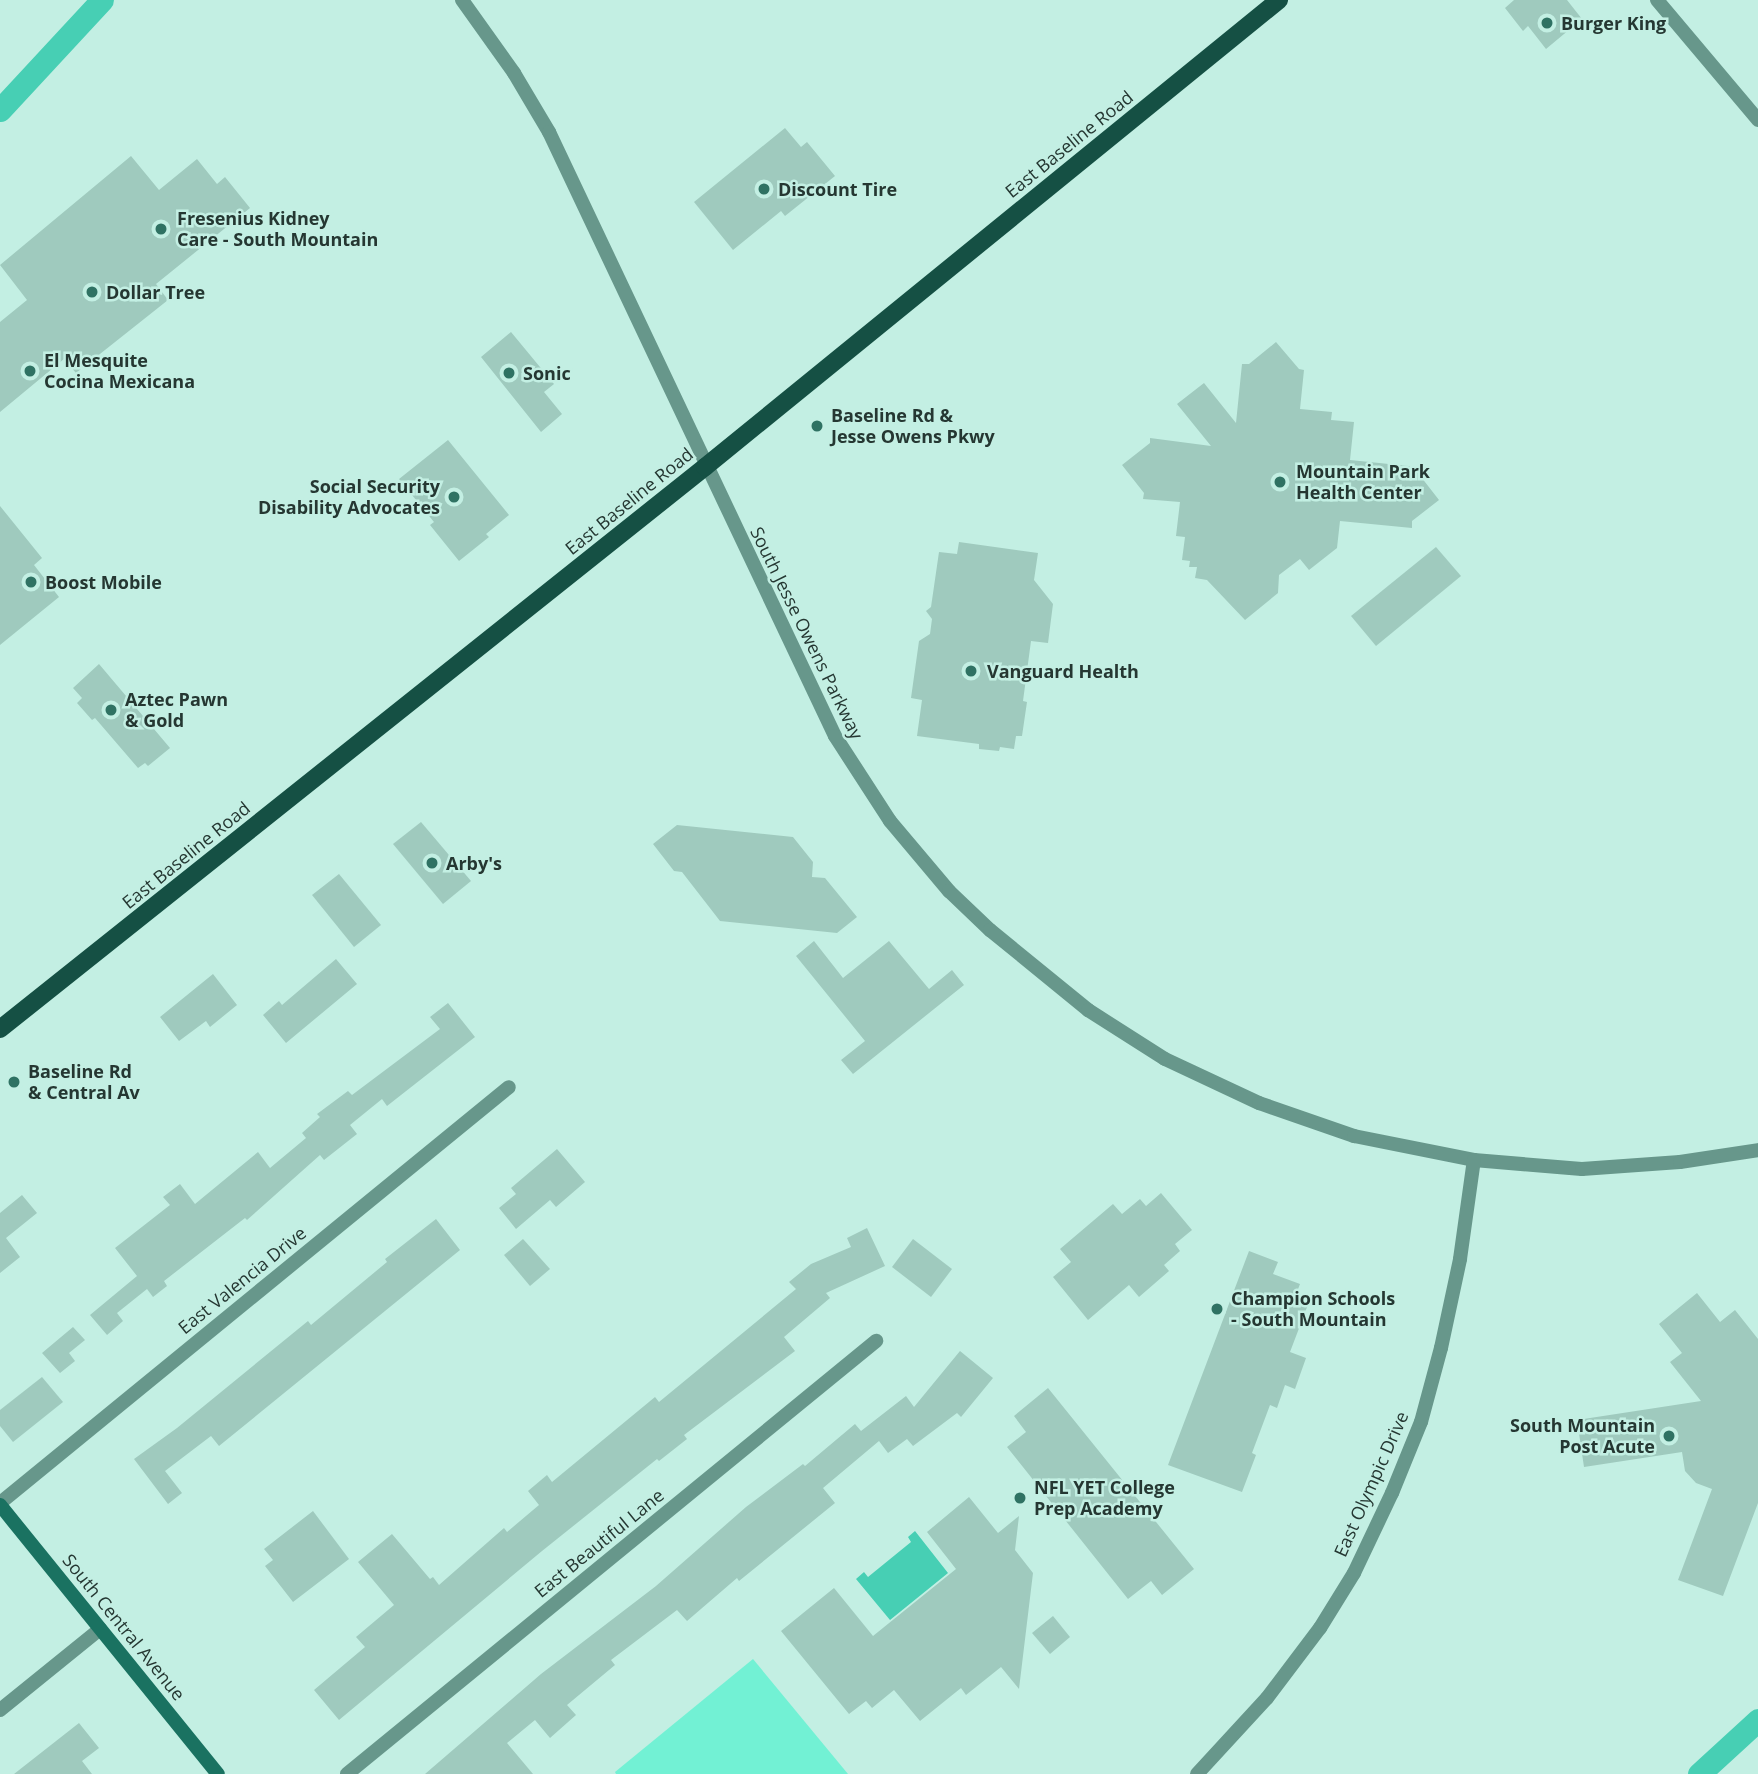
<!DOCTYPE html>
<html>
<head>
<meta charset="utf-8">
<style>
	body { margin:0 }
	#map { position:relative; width:1758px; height:1774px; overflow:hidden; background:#c3efe3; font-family:"Open Sans",sans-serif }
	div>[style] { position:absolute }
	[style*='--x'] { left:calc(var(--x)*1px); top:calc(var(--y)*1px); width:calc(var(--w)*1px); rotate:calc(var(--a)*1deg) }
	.green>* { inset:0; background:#72f1d4 }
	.water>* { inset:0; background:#47cfb4 }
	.canal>* { height:23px; margin:-11.5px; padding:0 11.5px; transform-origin:11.5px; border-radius:11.5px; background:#47cfb4 }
	.building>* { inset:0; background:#9fcabe }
	.minor>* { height:14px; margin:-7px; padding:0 7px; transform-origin:7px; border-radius:7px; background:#67978b }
	.tertiary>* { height:14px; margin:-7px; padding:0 7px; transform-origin:7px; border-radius:7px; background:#67978b }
	.secondary>* { height:14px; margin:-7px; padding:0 7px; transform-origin:7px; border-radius:7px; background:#1a7261 }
	.primary>* { height:18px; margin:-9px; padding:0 9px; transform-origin:9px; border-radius:9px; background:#155044 }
	.dots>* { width:19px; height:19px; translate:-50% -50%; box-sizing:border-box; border:4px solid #c3efe3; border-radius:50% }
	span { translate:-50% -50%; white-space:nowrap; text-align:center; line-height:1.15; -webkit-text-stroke:5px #c3efe3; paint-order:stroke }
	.poi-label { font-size:18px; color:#253732; font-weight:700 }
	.left { translate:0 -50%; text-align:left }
	.right { translate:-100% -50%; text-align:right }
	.street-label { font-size:18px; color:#253732 }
</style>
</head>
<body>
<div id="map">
	<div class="green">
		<i style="clip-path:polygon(753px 1659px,848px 1774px,616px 1774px,615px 1772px)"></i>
	</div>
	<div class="water">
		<i style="clip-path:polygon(915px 1531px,948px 1573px,890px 1620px,856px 1579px,864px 1572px,868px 1577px,911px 1542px,908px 1537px)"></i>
	</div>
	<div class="canal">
		<i style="--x:0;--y:110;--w:150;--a:-47.2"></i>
		<i style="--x:1699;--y:1774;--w:80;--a:-42.5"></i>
	</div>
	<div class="building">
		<i style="clip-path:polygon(1514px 0,1567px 0,1582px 19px,1546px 49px,1528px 26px,1523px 31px,1505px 8px)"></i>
		<i style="clip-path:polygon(785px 128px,801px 147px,807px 142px,835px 176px,785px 216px,781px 211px,733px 250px,694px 202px)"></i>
		<i style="clip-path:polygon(131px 156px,159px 190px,197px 159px,217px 184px,225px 177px,250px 208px,156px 284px,168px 300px,76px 373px,64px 359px,0 412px,0 322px,27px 300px,0 265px)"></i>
		<i style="clip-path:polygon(511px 332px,554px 384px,544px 392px,562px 414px,541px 432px,481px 357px)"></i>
		<i style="clip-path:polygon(1276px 342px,1299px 369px,1304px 370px,1300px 409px,1332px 412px,1331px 420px,1354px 422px,1350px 460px,1418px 467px,1418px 473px,1439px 500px,1412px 521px,1412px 528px,1340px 521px,1337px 548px,1309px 570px,1300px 559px,1279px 575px,1278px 593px,1245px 620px,1207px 580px,1195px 578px,1197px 567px,1189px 567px,1190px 561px,1182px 560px,1185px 537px,1176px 536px,1180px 502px,1143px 499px,1144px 493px,1122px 465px,1150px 443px,1150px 438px,1211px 446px,1177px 404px,1204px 383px,1236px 423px,1242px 364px,1249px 364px)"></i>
		<i style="clip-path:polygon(448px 440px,509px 515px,486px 534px,489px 537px,459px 561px,430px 525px,434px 522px,399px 479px)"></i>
		<i style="clip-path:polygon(0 506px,42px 558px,34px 565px,59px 597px,0 645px)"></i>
		<i style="clip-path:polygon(959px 542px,1038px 553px,1034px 580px,1053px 604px,1048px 643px,1031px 641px,1023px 701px,1027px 702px,1022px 736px,1016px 736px,1014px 749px,1000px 747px,999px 751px,979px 749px,979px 744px,917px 736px,922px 700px,911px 698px,919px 641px,930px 634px,932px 619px,926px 611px,931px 607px,939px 552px,957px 554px)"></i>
		<i style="clip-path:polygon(1436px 547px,1461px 576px,1376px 646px,1351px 616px)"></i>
		<i style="clip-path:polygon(99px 664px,170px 748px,148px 766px,145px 763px,138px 768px,95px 718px,92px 720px,77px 703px,82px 698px,73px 688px)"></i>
		<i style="clip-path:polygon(421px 822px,471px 881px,443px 904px,393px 844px)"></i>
		<i style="clip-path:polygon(677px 825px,793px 837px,813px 862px,812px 877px,825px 878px,857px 917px,837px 933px,720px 921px,682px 872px,674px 871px,653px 844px)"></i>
		<i style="clip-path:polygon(339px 874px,381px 925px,354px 947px,312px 895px)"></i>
		<i style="clip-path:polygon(814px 941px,843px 978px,889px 941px,929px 989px,952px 970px,964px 985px,853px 1074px,841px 1060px,865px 1041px,796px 956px)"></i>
		<i style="clip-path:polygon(336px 959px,357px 984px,286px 1043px,263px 1015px,279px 1001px,282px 1005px)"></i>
		<i style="clip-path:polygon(213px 974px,237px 1005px,210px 1027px,206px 1021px,179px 1041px,160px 1017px)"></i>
		<i style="clip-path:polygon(448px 1003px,475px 1037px,387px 1106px,382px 1099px,350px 1125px,357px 1134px,324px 1160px,320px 1155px,247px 1220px,245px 1218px,164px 1281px,167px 1286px,153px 1297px,147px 1289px,117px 1313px,123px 1321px,107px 1335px,90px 1315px,137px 1276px,115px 1248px,170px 1205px,163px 1197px,180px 1184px,195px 1204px,258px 1152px,270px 1168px,306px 1138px,302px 1133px,320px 1117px,317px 1114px,348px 1091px,352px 1095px,440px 1029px,430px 1017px)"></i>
		<i style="clip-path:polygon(557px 1149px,585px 1182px,556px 1207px,550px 1200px,516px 1229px,499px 1208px,516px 1194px,511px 1188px)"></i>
		<i style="clip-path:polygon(1161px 1193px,1192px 1230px,1175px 1244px,1180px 1251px,1164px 1265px,1169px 1271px,1139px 1297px,1129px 1285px,1088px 1320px,1053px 1277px,1071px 1262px,1060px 1249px,1113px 1204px,1122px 1214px,1140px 1199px,1146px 1206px)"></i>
		<i style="clip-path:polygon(22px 1195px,37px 1213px,6px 1238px,20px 1257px,0 1273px,0 1213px)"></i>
		<i style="clip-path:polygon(436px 1219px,460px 1250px,219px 1446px,211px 1436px,165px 1471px,182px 1493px,168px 1504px,134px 1459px,177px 1428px,308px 1321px,311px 1325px,387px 1262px,385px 1259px)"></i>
		<i style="clip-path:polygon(867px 1228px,885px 1266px,826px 1293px,830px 1298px,784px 1337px,795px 1351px,684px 1435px,687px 1439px,659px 1461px,657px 1459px,542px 1551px,339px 1720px,314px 1690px,365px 1647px,356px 1637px,394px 1605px,358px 1562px,392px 1534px,430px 1579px,433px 1577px,439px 1585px,504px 1528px,507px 1532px,539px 1505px,528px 1491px,547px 1475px,552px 1482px,655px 1397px,659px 1402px,796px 1289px,789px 1282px,811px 1264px,851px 1247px,847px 1238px)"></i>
		<i style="clip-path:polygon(523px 1239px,550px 1269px,530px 1286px,504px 1255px)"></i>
		<i style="clip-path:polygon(913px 1239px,952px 1269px,931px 1297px,892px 1267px)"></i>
		<i style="clip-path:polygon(1249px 1251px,1278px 1262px,1273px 1274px,1300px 1284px,1295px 1297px,1309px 1302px,1290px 1352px,1306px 1358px,1295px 1389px,1285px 1385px,1277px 1408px,1270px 1405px,1252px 1453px,1256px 1455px,1242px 1492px,1168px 1465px)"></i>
		<i style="clip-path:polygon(1697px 1293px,1720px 1322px,1735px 1310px,1758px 1339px,1758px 1503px,1723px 1596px,1678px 1580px,1712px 1489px,1696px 1483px,1685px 1471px,1682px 1452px,1584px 1467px,1577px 1420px,1701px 1401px,1670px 1362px,1682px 1353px,1659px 1324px)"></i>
		<i style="clip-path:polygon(73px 1327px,85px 1340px,69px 1353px,75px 1361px,60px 1373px,42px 1353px)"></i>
		<i style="clip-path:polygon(960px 1351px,993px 1378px,961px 1417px,957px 1413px,913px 1446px,907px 1439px,888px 1453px,879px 1441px,823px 1488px,835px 1503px,739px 1581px,737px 1578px,687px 1621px,677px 1610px,611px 1660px,615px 1665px,567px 1705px,576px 1715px,550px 1738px,535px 1720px,507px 1743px,533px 1774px,425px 1774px,541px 1674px,656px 1586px,746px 1507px,803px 1464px,805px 1466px,855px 1424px,861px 1431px,906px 1396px,914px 1407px)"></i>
		<i style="clip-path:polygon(42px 1377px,63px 1402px,13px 1442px,0 1426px,0 1410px)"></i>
		<i style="clip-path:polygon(1048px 1388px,1194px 1569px,1162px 1595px,1151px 1581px,1128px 1599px,1007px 1447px,1026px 1432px,1014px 1416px)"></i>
		<i style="clip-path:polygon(969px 1497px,998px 1533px,1019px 1516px,1015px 1550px,1033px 1573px,1019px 1689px,1001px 1667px,966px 1695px,961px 1688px,920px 1721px,894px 1690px,872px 1708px,866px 1701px,849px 1714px,781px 1631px,834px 1588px,873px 1636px,956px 1569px,927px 1532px)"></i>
		<i style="clip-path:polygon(313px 1511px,349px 1559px,293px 1602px,265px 1566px,273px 1560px,264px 1549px)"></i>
		<i style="clip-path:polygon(1053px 1616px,1070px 1637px,1050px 1654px,1032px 1633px)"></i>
		<i style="clip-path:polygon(79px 1723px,99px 1748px,82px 1761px,92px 1774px,14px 1774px)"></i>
	</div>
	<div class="minor">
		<i style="--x:1657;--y:0;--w:157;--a:49.9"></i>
		<i style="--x:0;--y:1503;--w:657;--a:-39.26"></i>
		<i style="--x:0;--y:1710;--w:129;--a:-39"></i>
		<i style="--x:347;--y:1774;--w:684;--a:-39.3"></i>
	</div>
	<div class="tertiary">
		<i style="--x:462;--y:0;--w:90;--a:54.5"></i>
		<i style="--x:514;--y:73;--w:69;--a:59.3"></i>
		<i style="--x:549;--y:132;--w:668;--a:64.66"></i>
		<i style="--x:835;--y:736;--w:101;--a:57.1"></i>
		<i style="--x:890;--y:821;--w:92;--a:49.9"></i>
		<i style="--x:949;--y:891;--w:57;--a:43.6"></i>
		<i style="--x:990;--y:930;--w:127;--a:39.2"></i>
		<i style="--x:1088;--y:1010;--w:91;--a:32.5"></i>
		<i style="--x:1165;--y:1059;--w:104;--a:25.1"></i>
		<i style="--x:1259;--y:1103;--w:101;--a:19.2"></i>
		<i style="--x:1354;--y:1136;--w:122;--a:11.3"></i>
		<i style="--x:1474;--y:1160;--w:108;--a:4.8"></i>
		<i style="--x:1582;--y:1169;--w:98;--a:-4.1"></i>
		<i style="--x:1680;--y:1162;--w:79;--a:-8.7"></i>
		<i style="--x:1197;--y:1774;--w:103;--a:-47.4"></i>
		<i style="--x:1267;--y:1698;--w:88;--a:-52.9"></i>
		<i style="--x:1320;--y:1628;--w:65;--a:-58.3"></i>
		<i style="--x:1354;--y:1573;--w:89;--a:-64.6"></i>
		<i style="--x:1392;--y:1493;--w:77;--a:-67.8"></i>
		<i style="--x:1421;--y:1422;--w:77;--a:-74.9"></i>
		<i style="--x:1441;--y:1348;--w:91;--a:-77.9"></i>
		<i style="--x:1460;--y:1259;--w:100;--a:-82"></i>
	</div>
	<div class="secondary">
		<i style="--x:0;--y:1505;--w:346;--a:51"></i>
	</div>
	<div class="primary">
		<i style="--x:0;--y:1029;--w:902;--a:-38.56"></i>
		<i style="--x:705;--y:467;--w:740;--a:-39.13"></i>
	</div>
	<div class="dots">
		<i style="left:1547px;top:23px;background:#2f7263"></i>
		<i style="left:764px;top:189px;background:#2f7263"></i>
		<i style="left:161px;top:229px;background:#2f7263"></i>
		<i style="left:92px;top:292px;background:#2f7263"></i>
		<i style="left:30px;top:371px;background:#2f7263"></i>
		<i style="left:509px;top:373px;background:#2f7263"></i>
		<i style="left:817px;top:426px;background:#2f7263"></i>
		<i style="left:1280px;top:482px;background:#2f7263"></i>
		<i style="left:454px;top:497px;background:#2f7263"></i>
		<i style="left:31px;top:582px;background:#2f7263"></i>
		<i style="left:971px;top:671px;background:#2f7263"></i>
		<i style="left:111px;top:710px;background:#2f7263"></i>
		<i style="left:432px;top:863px;background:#2f7263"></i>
		<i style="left:14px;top:1082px;background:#2f7263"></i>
		<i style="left:1217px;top:1309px;background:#2f7263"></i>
		<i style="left:1669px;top:1436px;background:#2f7263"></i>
		<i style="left:1020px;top:1498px;background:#2f7263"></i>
	</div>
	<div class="poi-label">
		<span class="left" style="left:1561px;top:23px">Burger King</span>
		<span class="left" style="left:778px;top:189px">Discount Tire</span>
		<span class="left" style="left:177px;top:229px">Fresenius Kidney<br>Care - South Mountain</span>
		<span class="left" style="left:106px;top:292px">Dollar Tree</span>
		<span class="left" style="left:44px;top:371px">El Mesquite<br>Cocina Mexicana</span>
		<span class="left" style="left:523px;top:373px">Sonic</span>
		<span class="left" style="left:831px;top:426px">Baseline Rd &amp;<br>Jesse Owens Pkwy</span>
		<span class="left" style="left:1296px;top:482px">Mountain Park<br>Health Center</span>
		<span class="right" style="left:440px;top:497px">Social Security<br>Disability Advocates</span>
		<span class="left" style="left:45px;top:582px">Boost Mobile</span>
		<span class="left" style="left:987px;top:671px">Vanguard Health</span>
		<span class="left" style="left:125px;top:710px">Aztec Pawn<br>&amp; Gold</span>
		<span class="left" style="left:446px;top:863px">Arby's</span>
		<span class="left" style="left:28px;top:1082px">Baseline Rd<br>&amp; Central Av</span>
		<span class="left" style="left:1231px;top:1309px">Champion Schools<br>- South Mountain</span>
		<span class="right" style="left:1655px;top:1436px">South Mountain<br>Post Acute</span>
		<span class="left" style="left:1034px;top:1498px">NFL YET College<br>Prep Academy</span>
	</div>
	<div class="street-label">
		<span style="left:1069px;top:144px;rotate:-39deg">East Baseline Road</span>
		<span style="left:629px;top:501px;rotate:-39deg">East Baseline Road</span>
		<span style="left:807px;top:633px;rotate:64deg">South Jesse Owens Parkway</span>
		<span style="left:186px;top:855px;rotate:-39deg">East Baseline Road</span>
		<span style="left:242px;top:1280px;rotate:-39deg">East Valencia Drive</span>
		<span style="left:1371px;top:1484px;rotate:-66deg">East Olympic Drive</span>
		<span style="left:599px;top:1543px;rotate:-39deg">East Beautiful Lane</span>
		<span style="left:124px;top:1627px;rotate:51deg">South Central Avenue</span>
	</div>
</div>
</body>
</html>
